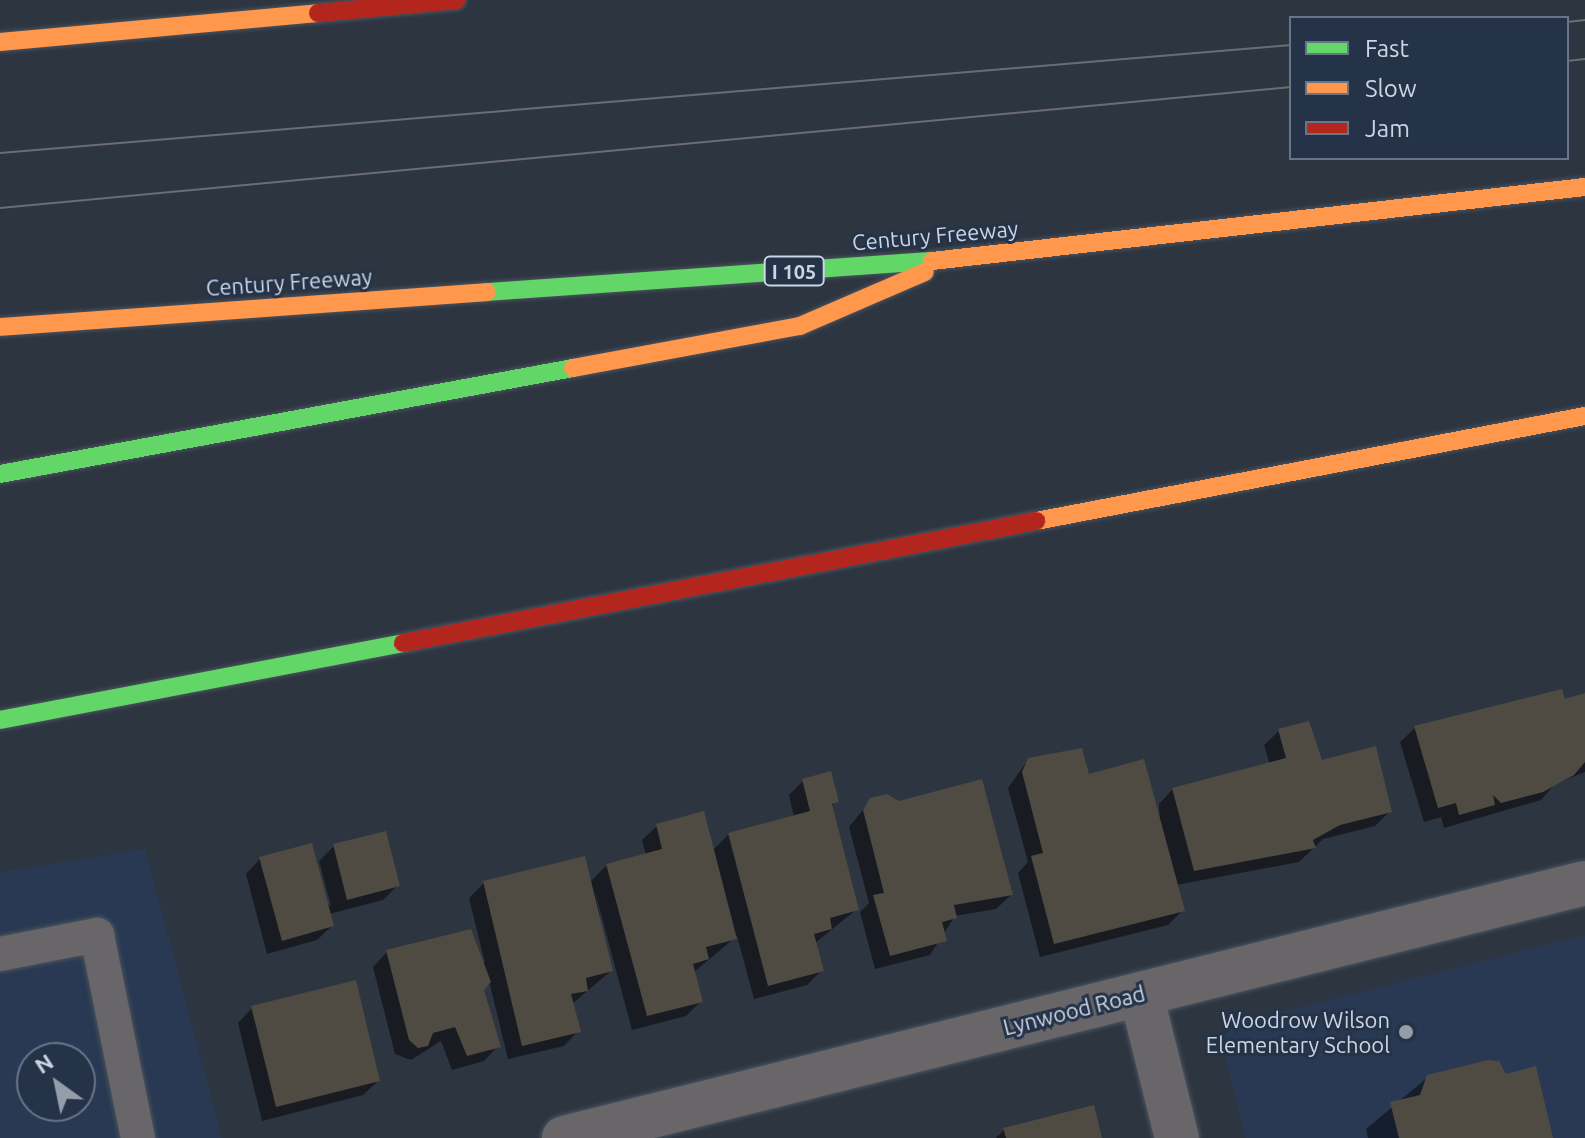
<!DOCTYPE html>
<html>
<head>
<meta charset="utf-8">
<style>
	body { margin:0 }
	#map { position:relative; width:1585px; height:1138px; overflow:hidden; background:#2d3541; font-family:Ubuntu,sans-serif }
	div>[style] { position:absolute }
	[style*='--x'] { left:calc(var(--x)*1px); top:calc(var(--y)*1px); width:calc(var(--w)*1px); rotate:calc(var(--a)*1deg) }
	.built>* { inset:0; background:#293953 }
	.shadow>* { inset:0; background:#0007 }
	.building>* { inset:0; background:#4f4b42 }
	.roads { filter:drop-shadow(0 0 2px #4b535d) drop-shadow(0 0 2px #4b535d) }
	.lane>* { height:34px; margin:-17px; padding:0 17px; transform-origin:17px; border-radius:17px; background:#686668 }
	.street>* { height:44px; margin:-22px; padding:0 22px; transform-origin:22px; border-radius:22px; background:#686668 }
	.fast>* { height:18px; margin:-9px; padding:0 9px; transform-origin:9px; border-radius:9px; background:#63d668 }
	.slow>* { height:18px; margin:-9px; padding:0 9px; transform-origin:9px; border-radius:9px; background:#ff974d }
	.jam>* { height:18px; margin:-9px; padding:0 9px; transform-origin:9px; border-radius:9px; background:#b3261e }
	.tram>* { height:2px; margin:-1px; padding:0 1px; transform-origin:1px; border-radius:1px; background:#6c6c72 }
	.dots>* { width:22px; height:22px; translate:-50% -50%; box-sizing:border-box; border:4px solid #253349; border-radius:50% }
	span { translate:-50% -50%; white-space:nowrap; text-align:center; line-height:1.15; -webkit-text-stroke:6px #253349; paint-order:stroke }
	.shield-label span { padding:2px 6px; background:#253349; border:2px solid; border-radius:6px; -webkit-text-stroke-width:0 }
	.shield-label { font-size:20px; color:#ccd5e3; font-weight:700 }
	.street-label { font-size:22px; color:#ccd5e3 }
	.poi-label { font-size:22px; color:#ccd5e3 }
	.right { translate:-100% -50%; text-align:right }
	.legend { position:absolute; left:1289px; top:16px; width:280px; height:144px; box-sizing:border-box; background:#253349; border:2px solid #687487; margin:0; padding:10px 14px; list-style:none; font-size:24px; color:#ccd5e3 }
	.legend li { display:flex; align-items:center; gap:16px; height:40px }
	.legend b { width:40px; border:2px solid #687487 }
	.north { position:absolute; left:16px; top:1042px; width:80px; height:80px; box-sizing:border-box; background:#253349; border:2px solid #687487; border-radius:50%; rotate:327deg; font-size:22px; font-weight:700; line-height:32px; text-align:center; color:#ccd5e3 }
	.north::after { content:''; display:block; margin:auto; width:28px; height:36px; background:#949daa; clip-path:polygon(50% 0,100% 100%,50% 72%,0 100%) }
</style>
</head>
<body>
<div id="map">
	<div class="built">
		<i style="clip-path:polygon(evenodd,145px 849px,222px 1138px,0 1138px,0 872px,145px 849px,32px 1058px,80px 1058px,80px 1106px,32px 1106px,32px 1058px)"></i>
		<i style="clip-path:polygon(1585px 935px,1585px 1138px,1246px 1138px,1221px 1040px,1233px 1024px)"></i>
	</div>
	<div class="shadow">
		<i style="clip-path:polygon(1585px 696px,1585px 772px,1555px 784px,1541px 800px,1444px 828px,1441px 817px,1424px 822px,1400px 742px,1415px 728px)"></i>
		<i style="clip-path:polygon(1279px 731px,1390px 811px,1375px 826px,1323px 839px,1299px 862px,1176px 885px,1183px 910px,1168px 925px,1040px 957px,1018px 873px,1028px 862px,1008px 788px,1028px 760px,1087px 776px,1160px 826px,1159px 804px,1173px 789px,1270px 765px,1264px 745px)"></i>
		<i style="clip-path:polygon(803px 781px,837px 801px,830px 808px,857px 909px,815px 943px,822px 970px,807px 985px,754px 999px,737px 936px,693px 973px,701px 1001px,686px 1016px,632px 1030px,595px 892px,611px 971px,572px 1004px,578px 1031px,564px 1046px,508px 1059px,489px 981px,482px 989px,498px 1046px,484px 1061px,452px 1070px,441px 1041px,411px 1060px,395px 1054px,373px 967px,387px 952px,485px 963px,469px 898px,484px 883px,589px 883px,607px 865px,646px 855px,642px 840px,657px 826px,712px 851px,729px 834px,794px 817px,789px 795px)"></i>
		<i style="clip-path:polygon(871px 800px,899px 803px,1011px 895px,996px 909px,955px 916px,930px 955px,875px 969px,860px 912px,869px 903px,849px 827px)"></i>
		<i style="clip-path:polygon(334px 846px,398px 885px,383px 900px,329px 914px,332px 926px,317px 940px,267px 954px,246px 874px,260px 859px,331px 906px,319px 861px)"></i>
		<i style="clip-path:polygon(252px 1008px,378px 1081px,363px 1095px,262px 1121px,238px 1023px)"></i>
		<i style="clip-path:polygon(1428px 1077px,1551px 1138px,1368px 1138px,1366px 1129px)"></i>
		<i style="clip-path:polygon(1004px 1130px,1100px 1138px,996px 1138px)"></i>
	</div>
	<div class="building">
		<i style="clip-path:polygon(1562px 689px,1565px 699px,1585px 693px,1585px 762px,1574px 775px,1543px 792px,1501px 803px,1493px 795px,1495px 805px,1459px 815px,1456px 803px,1438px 808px,1414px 726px)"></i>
		<i style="clip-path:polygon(1309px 721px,1322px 760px,1376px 746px,1392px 812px,1340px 825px,1313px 840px,1316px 848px,1194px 871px,1172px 788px,1286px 758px,1278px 729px)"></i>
		<i style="clip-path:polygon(1082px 748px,1089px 774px,1144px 759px,1185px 911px,1054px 944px,1031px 856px,1043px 853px,1022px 772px,1028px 758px)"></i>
		<i style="clip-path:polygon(831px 771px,839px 802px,832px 804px,859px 910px,830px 918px,832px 929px,814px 934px,824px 971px,768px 986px,728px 833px,810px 811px,802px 779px)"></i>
		<i style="clip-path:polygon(982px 779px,1013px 895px,954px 905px,957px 918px,942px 922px,947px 941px,890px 956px,873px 895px,884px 893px,863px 810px,870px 798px,887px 794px,899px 801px)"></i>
		<i style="clip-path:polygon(704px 811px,737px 939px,706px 947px,709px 959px,693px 964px,703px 1002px,647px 1016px,606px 864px,662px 849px,656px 824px)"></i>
		<i style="clip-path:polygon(386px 831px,400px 886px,347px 900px,333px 844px)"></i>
		<i style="clip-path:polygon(312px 843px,334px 926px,282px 941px,259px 857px)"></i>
		<i style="clip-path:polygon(585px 856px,613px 971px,586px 978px,588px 991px,571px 994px,581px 1032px,522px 1046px,483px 881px)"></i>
		<i style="clip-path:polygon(471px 929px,491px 982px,484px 990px,501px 1047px,467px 1056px,455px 1027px,433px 1033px,428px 1046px,418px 1048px,409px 1040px,386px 950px)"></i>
		<i style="clip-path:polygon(356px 980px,380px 1081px,276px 1107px,251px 1006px)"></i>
		<i style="clip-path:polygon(1488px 1060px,1499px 1061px,1506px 1074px,1536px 1066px,1553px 1138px,1399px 1138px,1390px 1102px,1420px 1095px,1427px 1075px)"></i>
		<i style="clip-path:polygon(1094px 1105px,1102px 1138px,1006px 1138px,1003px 1128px)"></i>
	</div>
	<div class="roads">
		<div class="lane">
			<i style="--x:0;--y:954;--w:99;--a:-11.1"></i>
			<i style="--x:97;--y:935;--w:207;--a:78.6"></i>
		</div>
		<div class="street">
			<i style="--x:1141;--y:994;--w:148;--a:76"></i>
			<i style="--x:564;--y:1138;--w:1052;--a:-14.02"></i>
		</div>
		<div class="fast">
			<i style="--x:487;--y:292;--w:446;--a:-4"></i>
			<i style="--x:0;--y:474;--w:583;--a:-10.48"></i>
			<i style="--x:0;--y:720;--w:410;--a:-10.8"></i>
		</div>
		<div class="slow">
			<i style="--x:0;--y:42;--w:319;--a:-5.2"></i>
			<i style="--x:932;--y:261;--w:657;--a:-6.47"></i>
			<i style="--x:0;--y:327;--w:488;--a:-4.1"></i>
			<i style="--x:573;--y:368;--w:231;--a:-10.5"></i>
			<i style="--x:800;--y:326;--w:136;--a:-23.4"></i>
			<i style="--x:1036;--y:521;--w:559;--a:-10.83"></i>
		</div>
		<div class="jam">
			<i style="--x:318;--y:13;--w:139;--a:-5.4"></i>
			<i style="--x:403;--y:643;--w:645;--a:-10.91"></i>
		</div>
	</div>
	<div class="tram">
		<i style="--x:1567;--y:22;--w:18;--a:-6"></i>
		<i style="--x:1567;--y:61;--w:18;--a:-6"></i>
		<i style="--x:0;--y:153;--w:1296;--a:-4.78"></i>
		<i style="--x:0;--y:208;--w:1297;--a:-5.35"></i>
	</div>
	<div class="dots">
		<i style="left:1406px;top:1032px;background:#949daa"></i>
	</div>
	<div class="shield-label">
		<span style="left:794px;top:271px">I 105</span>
	</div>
	<div class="street-label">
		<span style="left:935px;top:235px;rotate:-5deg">Century Freeway</span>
		<span style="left:289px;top:282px;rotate:-4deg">Century Freeway</span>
		<span style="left:1074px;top:1010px;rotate:-14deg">Lynwood Road</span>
	</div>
	<div class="poi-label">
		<span class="right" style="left:1390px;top:1032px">Woodrow Wilson<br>Elementary School</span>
	</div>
	<ul class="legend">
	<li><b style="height:10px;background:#63d668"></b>Fast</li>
	<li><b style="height:10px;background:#ff974d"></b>Slow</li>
	<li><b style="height:10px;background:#b3261e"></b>Jam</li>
	</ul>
	<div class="north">N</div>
</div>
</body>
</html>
